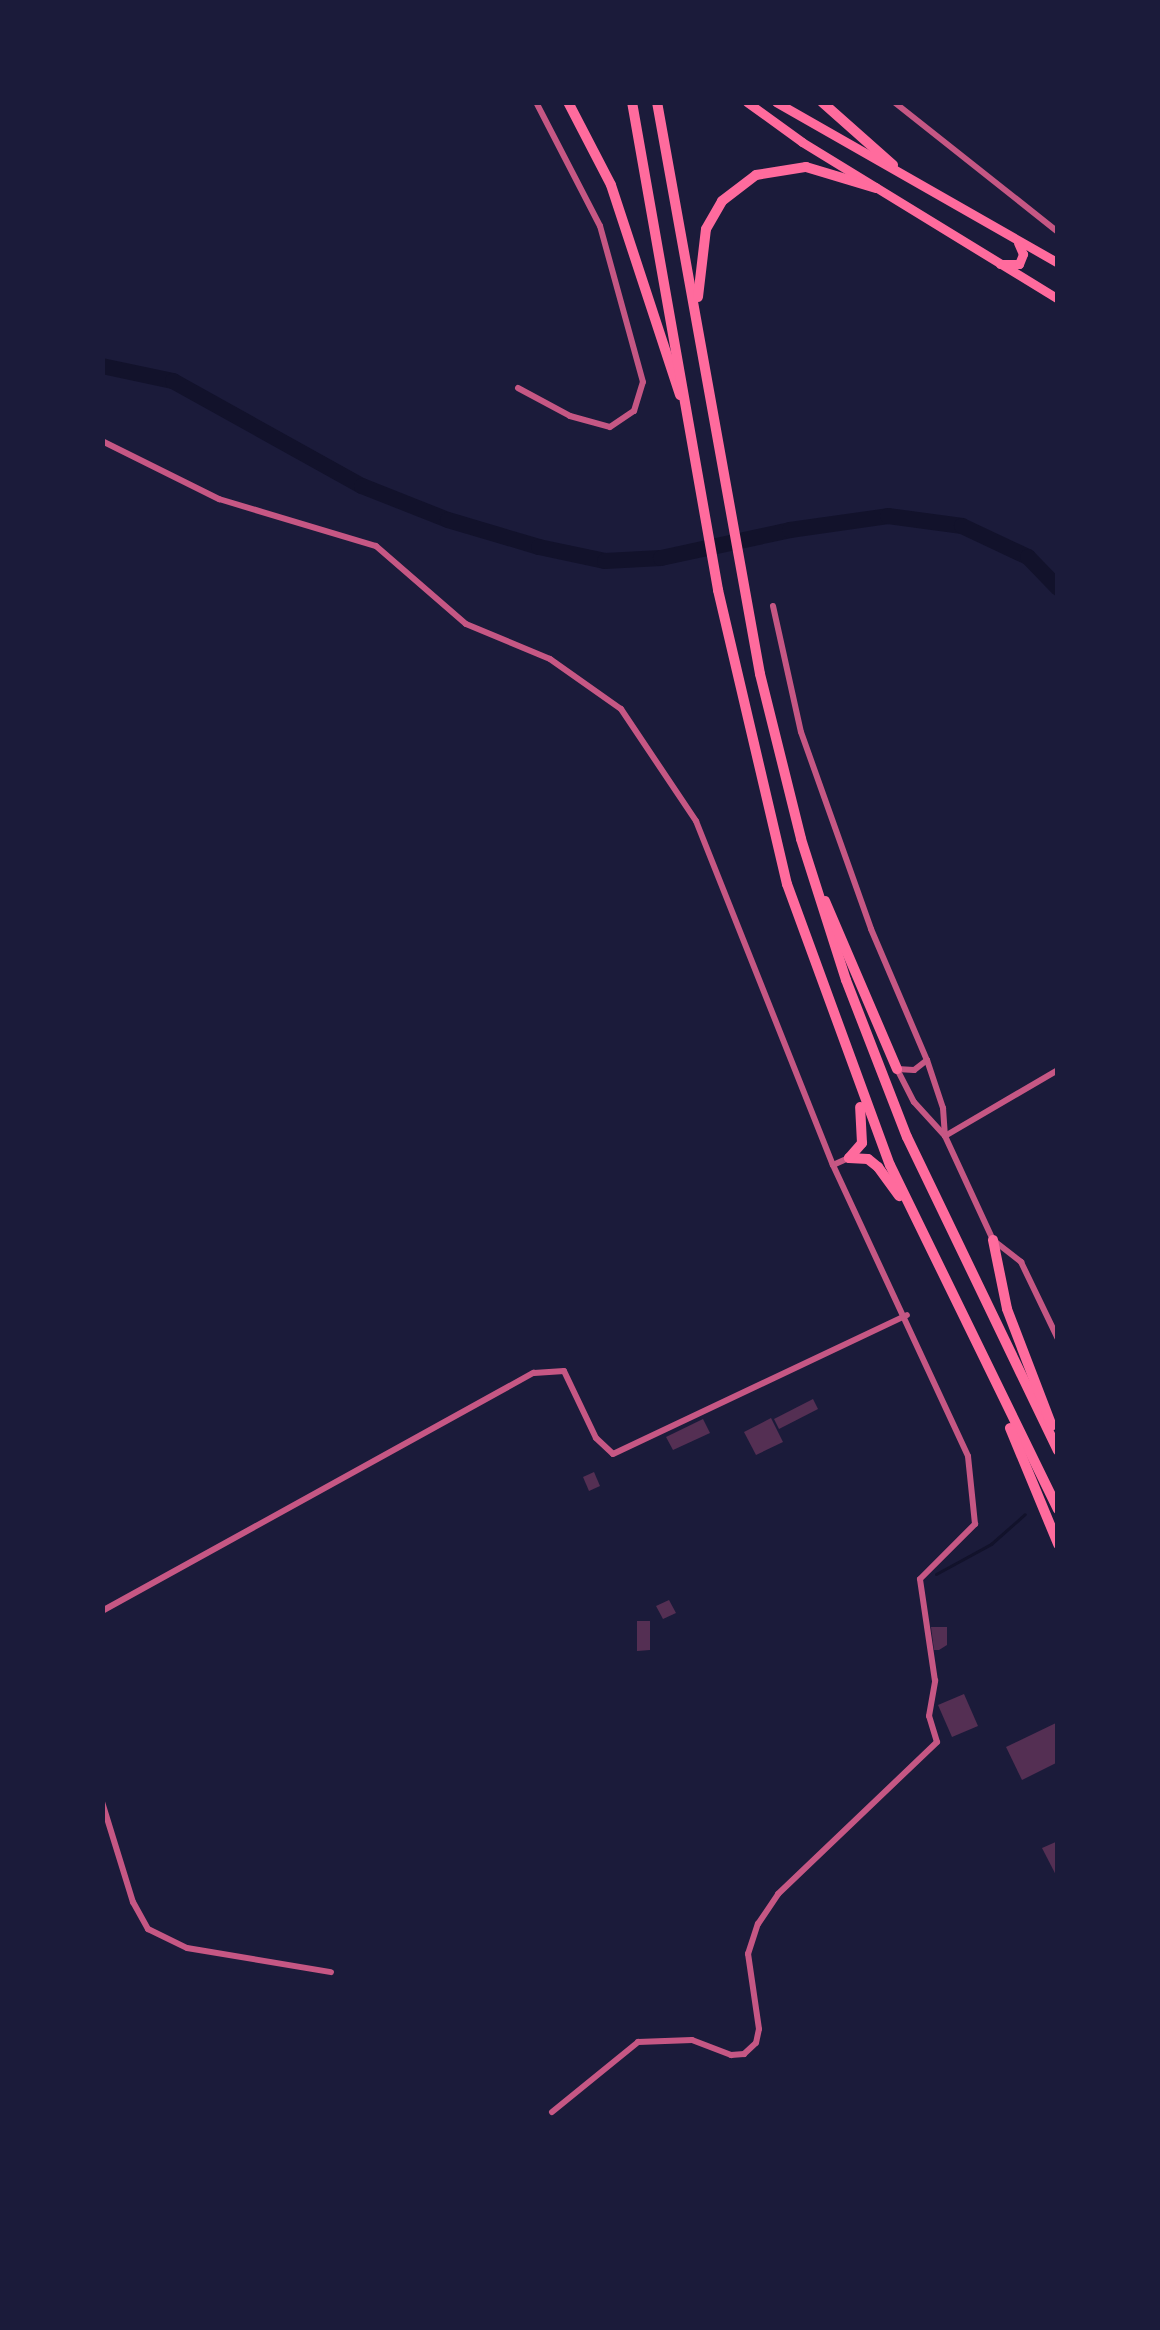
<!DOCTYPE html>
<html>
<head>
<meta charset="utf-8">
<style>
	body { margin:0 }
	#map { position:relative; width:1160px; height:2330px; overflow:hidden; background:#1b1b3a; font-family:"Varela Round",sans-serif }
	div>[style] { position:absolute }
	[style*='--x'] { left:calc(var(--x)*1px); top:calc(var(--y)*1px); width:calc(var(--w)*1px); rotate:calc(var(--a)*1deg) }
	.stream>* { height:3px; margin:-1.5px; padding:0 1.5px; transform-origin:1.5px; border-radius:1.5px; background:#12122b }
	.river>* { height:16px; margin:-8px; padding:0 8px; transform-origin:8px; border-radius:8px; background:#12122b }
	.building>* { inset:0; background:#542f53 }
	.minor>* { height:6px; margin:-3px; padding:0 3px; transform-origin:3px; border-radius:3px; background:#c65784 }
	.trunk>* { height:9px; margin:-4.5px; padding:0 4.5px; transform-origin:4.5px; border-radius:4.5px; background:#ff6b9d }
	.motorway>* { height:10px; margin:-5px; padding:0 5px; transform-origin:5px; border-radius:5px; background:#ff6b9d }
	span { translate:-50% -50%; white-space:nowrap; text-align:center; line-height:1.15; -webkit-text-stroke:9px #1b1b3a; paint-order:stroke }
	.frame { position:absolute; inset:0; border:105px solid #1b1b3a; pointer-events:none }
</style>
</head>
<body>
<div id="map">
	<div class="stream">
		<i style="--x:936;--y:1574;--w:63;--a:-28.6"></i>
		<i style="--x:991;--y:1544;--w:45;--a:-41.4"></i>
	</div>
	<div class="river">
		<i style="--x:102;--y:366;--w:73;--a:11.9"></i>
		<i style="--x:173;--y:381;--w:216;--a:29.1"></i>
		<i style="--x:362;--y:486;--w:92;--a:21.6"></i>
		<i style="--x:448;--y:520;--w:95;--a:16.5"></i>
		<i style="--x:539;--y:547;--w:67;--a:12"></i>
		<i style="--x:605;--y:561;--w:56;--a:-3.1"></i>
		<i style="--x:661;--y:558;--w:132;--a:-12.2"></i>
		<i style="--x:790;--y:530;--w:99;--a:-8.1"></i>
		<i style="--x:888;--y:516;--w:75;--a:7.7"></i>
		<i style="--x:962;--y:526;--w:73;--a:25.2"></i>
		<i style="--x:1028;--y:557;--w:43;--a:45.9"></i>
	</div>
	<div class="building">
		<i style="clip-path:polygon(813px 1399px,818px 1409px,779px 1429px,774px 1419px)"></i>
		<i style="clip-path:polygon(771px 1418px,783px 1442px,756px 1455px,744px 1432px)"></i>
		<i style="clip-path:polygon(703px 1419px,710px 1433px,673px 1450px,666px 1437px)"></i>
		<i style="clip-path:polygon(594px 1472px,600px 1486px,589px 1491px,583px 1477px)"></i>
		<i style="clip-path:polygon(669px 1600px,676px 1613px,663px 1619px,656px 1606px)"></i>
		<i style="clip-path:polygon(637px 1621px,650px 1621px,650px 1650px,637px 1651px)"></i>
		<i style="clip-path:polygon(931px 1627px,947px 1627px,947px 1645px,939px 1650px,934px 1650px)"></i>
		<i style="clip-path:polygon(964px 1694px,978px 1726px,952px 1737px,938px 1705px)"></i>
		<i style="clip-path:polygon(1058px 1722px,1058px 1762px,1022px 1780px,1006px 1747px)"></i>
		<i style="clip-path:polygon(1058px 1841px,1058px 1879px,1042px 1848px)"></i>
	</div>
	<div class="minor">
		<i style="--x:894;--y:102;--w:209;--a:38.4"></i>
		<i style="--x:518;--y:388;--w:59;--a:28.3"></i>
		<i style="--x:570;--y:416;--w:41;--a:15.4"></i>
		<i style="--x:610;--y:427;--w:29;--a:-34"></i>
		<i style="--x:634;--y:411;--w:30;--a:-73"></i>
		<i style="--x:643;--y:382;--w:162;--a:-105.4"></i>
		<i style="--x:600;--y:226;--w:140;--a:-117.3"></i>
		<i style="--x:102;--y:441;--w:131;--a:26.4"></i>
		<i style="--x:219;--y:499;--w:164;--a:16.7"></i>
		<i style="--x:376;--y:546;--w:119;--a:40.9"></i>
		<i style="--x:466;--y:624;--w:91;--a:22.6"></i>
		<i style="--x:550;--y:659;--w:87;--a:35.2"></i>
		<i style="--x:621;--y:709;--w:135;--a:56.2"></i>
		<i style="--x:696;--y:821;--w:370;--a:68.3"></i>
		<i style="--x:833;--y:1165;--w:17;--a:-24"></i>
		<i style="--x:773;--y:606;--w:129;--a:77.5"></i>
		<i style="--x:801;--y:732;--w:209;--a:70.4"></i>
		<i style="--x:871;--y:929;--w:142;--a:66.9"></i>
		<i style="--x:927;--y:1060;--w:51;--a:71.6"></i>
		<i style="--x:943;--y:1108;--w:28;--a:86"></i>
		<i style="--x:927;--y:1060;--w:16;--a:142"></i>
		<i style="--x:914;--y:1070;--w:17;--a:-177"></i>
		<i style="--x:897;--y:1069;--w:37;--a:63"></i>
		<i style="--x:914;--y:1102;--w:46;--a:47.6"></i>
		<i style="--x:945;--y:1136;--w:115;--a:65.2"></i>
		<i style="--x:993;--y:1240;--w:36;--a:38"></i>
		<i style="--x:1021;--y:1262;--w:85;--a:64.3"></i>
		<i style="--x:945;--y:1136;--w:131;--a:-30.3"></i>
		<i style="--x:102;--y:1611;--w:493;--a:-28.9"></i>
		<i style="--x:534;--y:1373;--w:30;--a:-4"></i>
		<i style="--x:564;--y:1371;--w:74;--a:64.5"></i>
		<i style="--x:596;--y:1438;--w:23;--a:43"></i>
		<i style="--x:613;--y:1454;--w:325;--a:-25.3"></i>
		<i style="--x:102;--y:1802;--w:105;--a:72.8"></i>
		<i style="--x:133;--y:1902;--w:31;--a:61"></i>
		<i style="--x:148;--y:1929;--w:43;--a:26"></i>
		<i style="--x:187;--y:1948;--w:146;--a:9.5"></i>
		<i style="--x:552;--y:2112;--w:111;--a:-39.1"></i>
		<i style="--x:638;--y:2042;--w:54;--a:-2.1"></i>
		<i style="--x:692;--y:2040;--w:42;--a:21"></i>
		<i style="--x:731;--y:2055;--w:13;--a:-4"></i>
		<i style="--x:744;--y:2054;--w:16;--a:-43"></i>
		<i style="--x:756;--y:2043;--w:14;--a:-78"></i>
		<i style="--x:759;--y:2029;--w:76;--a:-98.3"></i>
		<i style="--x:748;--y:1954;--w:32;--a:-72"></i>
		<i style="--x:758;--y:1924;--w:36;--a:-56"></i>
		<i style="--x:778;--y:1894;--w:220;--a:-43.7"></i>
		<i style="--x:937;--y:1742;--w:27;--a:-107"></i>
		<i style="--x:929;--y:1716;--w:36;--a:-80"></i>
		<i style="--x:935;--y:1681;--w:103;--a:-98.4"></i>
		<i style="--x:920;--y:1579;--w:78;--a:-45"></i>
		<i style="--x:975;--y:1524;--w:68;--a:-95.9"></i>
		<i style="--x:968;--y:1456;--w:321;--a:-114.9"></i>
	</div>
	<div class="trunk">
		<i style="--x:747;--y:102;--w:68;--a:36"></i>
		<i style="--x:802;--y:142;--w:300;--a:31.5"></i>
		<i style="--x:776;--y:102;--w:325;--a:29.7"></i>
		<i style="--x:1000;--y:264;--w:19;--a:0"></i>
		<i style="--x:1019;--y:264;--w:11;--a:-68"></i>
		<i style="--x:1023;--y:254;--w:12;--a:-114"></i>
	</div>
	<div class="motorway">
		<i style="--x:568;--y:102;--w:93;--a:62.6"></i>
		<i style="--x:611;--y:185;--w:221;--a:71.8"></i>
		<i style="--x:632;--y:102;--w:496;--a:80"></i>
		<i style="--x:718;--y:590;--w:302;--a:76.8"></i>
		<i style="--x:787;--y:884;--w:299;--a:69.9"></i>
		<i style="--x:890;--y:1165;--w:383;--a:64"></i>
		<i style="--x:657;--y:102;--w:581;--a:79.79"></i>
		<i style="--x:760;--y:674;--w:170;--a:76"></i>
		<i style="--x:801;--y:839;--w:148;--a:72.3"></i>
		<i style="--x:846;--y:980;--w:168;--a:68.8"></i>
		<i style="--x:907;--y:1137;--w:348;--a:64.3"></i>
		<i style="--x:822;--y:102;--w:95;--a:41.6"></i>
		<i style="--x:698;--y:297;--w:68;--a:-83.3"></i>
		<i style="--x:706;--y:229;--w:32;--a:-60"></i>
		<i style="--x:722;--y:201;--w:43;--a:-37.4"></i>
		<i style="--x:756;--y:175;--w:51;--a:-9.1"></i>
		<i style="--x:806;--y:167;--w:73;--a:16.7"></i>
		<i style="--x:825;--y:901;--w:183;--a:66.8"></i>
		<i style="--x:849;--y:1158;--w:19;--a:3"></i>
		<i style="--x:868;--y:1159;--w:13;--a:39"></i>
		<i style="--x:878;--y:1167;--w:36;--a:54"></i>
		<i style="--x:849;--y:1158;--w:20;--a:-49"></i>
		<i style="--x:862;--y:1143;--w:36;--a:-93"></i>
		<i style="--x:993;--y:1240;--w:70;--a:78.5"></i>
		<i style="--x:1007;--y:1309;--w:125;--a:69"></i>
		<i style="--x:1010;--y:1428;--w:126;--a:67.5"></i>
	</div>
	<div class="frame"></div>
</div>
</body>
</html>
